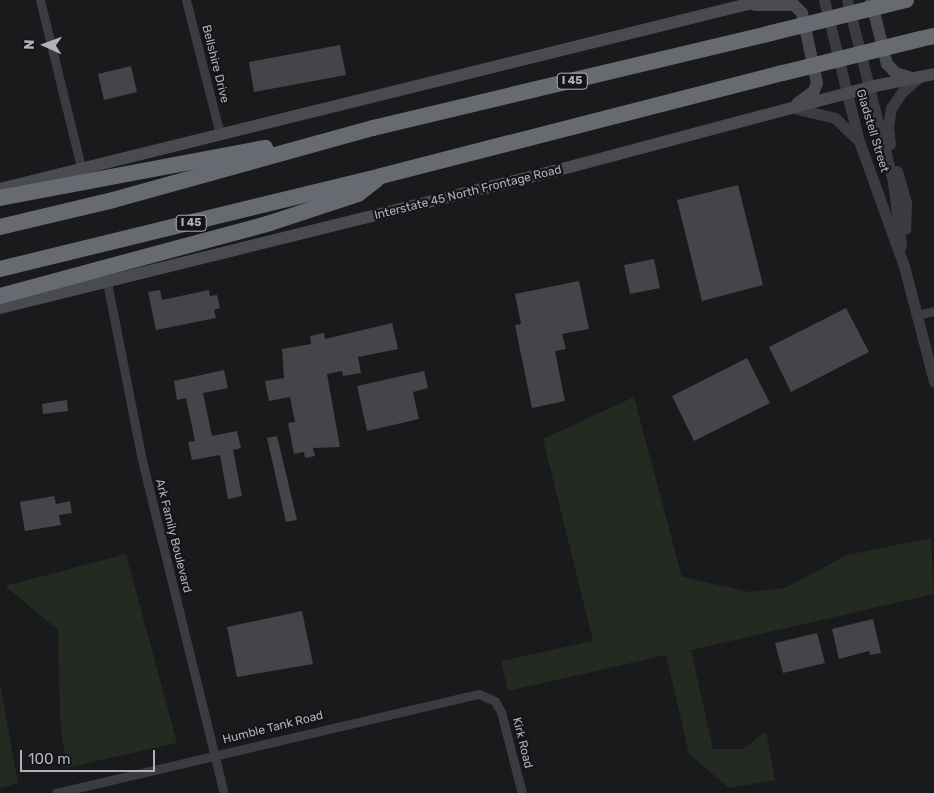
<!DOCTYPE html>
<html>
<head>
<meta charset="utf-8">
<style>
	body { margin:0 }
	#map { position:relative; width:934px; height:793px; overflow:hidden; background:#1a1a1c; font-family:Rubik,sans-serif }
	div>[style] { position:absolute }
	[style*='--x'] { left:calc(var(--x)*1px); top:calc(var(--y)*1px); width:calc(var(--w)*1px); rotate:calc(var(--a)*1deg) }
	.green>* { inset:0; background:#222a22 }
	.building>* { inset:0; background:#444549 }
	.minor>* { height:9px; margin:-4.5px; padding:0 4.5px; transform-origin:4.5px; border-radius:4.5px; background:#3b3c41 }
	.tertiary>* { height:11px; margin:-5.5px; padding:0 5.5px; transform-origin:5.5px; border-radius:5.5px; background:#3b3c41 }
	.secondary>* { height:12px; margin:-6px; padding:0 6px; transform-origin:6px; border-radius:6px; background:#494b51 }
	.motorway>* { height:16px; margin:-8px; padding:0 8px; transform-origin:8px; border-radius:8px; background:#676a71 }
	.motorway-bridge>* { height:16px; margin:-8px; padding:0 8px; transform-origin:8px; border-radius:8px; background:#676a71 }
	span { translate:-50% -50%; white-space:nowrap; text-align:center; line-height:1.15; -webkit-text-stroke:4.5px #151517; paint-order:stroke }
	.shield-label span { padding:1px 4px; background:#151517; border:1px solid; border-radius:4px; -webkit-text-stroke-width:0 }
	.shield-label { font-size:11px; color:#adb2bb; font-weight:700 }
	.street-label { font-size:12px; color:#adb2bb }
	.north { position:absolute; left:20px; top:20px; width:50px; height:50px; -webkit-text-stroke:4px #151517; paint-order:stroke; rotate:272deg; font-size:14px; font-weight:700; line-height:20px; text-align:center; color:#adb2bb }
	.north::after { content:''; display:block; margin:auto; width:18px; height:22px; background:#adb2bb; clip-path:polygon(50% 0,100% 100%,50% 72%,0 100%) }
	.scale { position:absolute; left:20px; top:750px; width:135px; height:22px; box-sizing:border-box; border:2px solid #adb2bb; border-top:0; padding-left:6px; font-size:15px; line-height:18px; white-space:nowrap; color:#adb2bb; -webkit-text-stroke:4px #151517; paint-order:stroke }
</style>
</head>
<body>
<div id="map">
	<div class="green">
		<i style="clip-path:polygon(634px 397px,682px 577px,750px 592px,785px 588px,847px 555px,931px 538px,934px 594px,691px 650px,713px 749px,743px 749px,766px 731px,775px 780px,729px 788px,689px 754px,666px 655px,508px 691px,501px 661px,593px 641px,543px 439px)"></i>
		<i style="clip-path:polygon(126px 554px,177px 743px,66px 768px,60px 718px,58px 630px,5px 586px)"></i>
		<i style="clip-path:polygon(0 683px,18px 783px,0 788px)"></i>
	</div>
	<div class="building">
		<i style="clip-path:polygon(340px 45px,346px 75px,254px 92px,249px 62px)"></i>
		<i style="clip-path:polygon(131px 66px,137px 92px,104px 100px,98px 74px)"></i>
		<i style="clip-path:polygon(738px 185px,763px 285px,702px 301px,677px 200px)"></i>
		<i style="clip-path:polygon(654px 259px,660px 288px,630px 294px,624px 265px)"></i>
		<i style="clip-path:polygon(579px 281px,589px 329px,562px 334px,566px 349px,555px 351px,565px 401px,532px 408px,515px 325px,521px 324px,515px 294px)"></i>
		<i style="clip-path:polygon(160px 290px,162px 300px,209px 290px,210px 296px,217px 295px,220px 308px,214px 310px,216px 318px,156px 330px,148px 292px)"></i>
		<i style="clip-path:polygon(846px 308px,869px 352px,791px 392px,769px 347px)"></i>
		<i style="clip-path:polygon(392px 323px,398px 349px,358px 357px,361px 373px,343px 376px,342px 371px,327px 374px,340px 447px,313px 448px,315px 456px,305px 458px,304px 452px,294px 454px,288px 423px,295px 422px,290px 397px,269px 401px,265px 381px,284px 378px,282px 349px,311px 344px,310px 336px,324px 333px,325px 339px)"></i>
		<i style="clip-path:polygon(747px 358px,770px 403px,694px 441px,672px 396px)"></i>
		<i style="clip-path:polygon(224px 370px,228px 388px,203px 393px,212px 436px,237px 431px,241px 448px,233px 450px,242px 496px,228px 499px,220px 455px,192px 460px,188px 442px,195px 441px,186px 398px,177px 400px,174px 381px)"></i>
		<i style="clip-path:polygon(424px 371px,428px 388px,413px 392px,419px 419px,367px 431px,357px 386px)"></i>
		<i style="clip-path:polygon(67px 400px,68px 411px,43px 414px,42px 404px)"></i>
		<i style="clip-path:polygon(277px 436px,297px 520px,286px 522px,267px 438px)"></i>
		<i style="clip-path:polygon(54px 496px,56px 504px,70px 501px,72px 513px,59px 515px,61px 525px,25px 531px,20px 502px)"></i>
		<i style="clip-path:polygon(302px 611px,313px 664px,237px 677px,227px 627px)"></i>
		<i style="clip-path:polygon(873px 619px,881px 653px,870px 655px,869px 651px,839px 659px,832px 629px)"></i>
		<i style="clip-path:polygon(817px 633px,825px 663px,783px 673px,775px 643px)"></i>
	</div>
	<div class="minor">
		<i style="--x:40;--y:0;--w:172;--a:76.2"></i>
		<i style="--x:186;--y:0;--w:138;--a:75.8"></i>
		<i style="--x:107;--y:282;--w:177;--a:78.9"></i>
		<i style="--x:141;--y:456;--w:347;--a:76.2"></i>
		<i style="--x:917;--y:315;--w:17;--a:-13"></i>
		<i style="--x:56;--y:793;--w:434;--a:-13.2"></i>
		<i style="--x:479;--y:694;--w:17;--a:24"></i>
		<i style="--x:495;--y:701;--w:13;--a:61"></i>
		<i style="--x:501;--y:712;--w:84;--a:75.5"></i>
	</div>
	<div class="tertiary">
		<i style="--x:824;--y:0;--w:145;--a:76.1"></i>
		<i style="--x:859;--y:141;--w:133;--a:70.2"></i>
		<i style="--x:904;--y:266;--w:119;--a:75.4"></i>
		<i style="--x:847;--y:0;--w:188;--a:75.8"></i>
		<i style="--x:893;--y:182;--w:64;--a:82.8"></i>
		<i style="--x:793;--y:108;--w:43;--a:13.4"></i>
		<i style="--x:835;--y:118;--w:30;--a:44"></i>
		<i style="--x:890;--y:144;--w:17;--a:-97"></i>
		<i style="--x:888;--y:127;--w:19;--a:-81"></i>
		<i style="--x:891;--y:108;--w:19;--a:-55"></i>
		<i style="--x:902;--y:92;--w:23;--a:-41"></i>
		<i style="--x:897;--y:171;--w:33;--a:74"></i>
		<i style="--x:906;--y:203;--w:26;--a:92"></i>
	</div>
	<div class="secondary">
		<i style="--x:871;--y:0;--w:66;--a:76"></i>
		<i style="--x:887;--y:64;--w:13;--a:45"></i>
		<i style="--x:896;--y:73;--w:16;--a:18"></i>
		<i style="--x:755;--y:5;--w:39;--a:0"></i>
		<i style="--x:794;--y:5;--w:11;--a:45"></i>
		<i style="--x:802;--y:13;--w:72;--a:77.9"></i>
		<i style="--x:817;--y:83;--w:9;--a:111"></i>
		<i style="--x:814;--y:91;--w:21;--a:143"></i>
		<i style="--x:0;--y:189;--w:787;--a:-13.89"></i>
		<i style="--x:0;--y:308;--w:583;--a:-13.89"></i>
		<i style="--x:566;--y:168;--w:315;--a:-14.9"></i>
		<i style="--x:870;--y:87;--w:65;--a:-11.5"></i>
	</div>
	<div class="motorway">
		<i style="--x:920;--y:39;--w:14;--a:-12"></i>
		<i style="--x:0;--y:198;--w:270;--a:-10.7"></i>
		<i style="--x:0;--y:227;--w:116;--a:-13.4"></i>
		<i style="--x:113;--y:200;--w:270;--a:-15.5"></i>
		<i style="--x:373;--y:128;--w:409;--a:-13.4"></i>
		<i style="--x:0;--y:269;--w:392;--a:-13.7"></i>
		<i style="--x:381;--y:176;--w:415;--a:-14.4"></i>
		<i style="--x:0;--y:296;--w:280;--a:-15.1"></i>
		<i style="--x:270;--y:223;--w:93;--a:-18.2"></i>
		<i style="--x:358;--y:194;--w:23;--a:-38"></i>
	</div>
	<div class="motorway-bridge">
		<i style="--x:771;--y:33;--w:139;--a:-13.7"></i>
		<i style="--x:783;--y:73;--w:141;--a:-13.9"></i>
	</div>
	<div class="shield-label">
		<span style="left:572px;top:81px">I 45</span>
		<span style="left:191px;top:223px">I 45</span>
	</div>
	<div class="street-label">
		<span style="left:215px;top:64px;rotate:76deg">Bellshire Drive</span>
		<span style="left:872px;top:131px;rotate:73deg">Gladstell Street</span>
		<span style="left:468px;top:193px;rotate:-14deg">Interstate 45 North Frontage Road</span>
		<span style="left:173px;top:536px;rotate:76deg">Ark Family Boulevard</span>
		<span style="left:273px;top:728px;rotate:-14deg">Humble Tank Road</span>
		<span style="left:522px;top:743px;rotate:76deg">Kirk Road</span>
	</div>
	<div class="north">N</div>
	<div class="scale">100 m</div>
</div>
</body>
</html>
